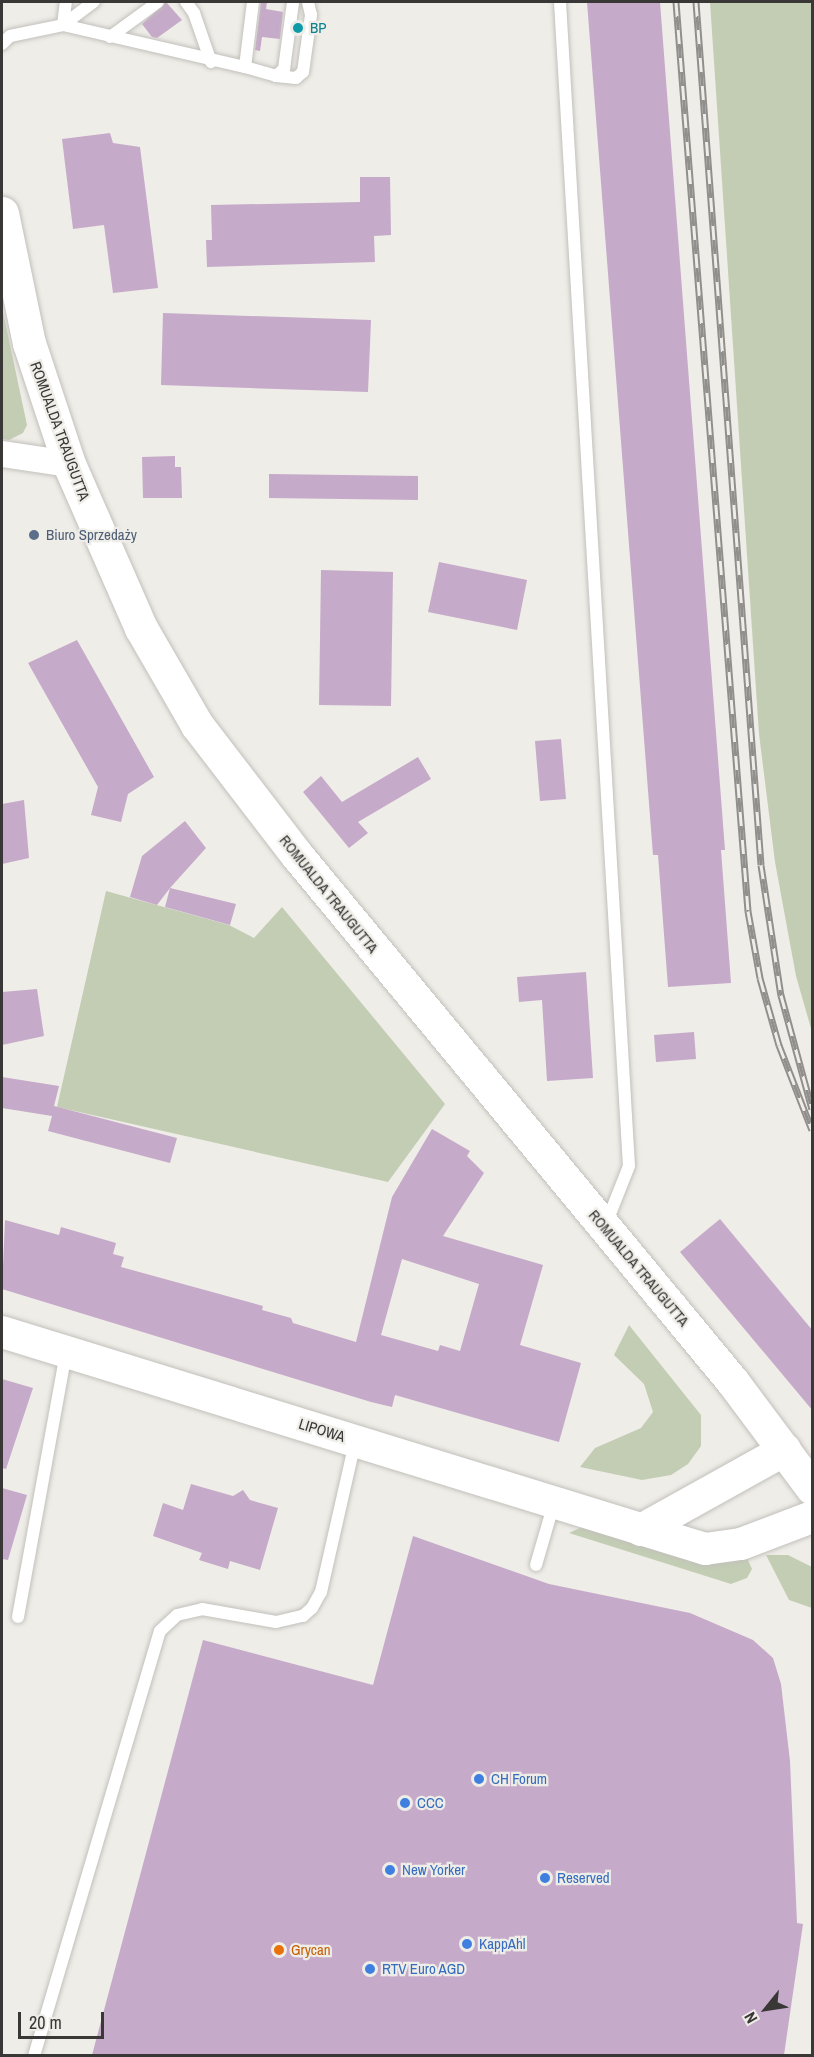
<!DOCTYPE html>
<html>
<head>
<meta charset="utf-8">
<style>
	body { margin:0 }
	#map { position:relative; width:814px; height:2057px; overflow:hidden; background:#efede8; font-family:"Archivo Narrow",sans-serif }
	div>[style] { position:absolute }
	[style*='--x'] { left:calc(var(--x)*1px); top:calc(var(--y)*1px); width:calc(var(--w)*1px); rotate:calc(var(--a)*1deg) }
	.green>* { inset:0; background:#c3cdb4 }
	.building>* { inset:0; background:#c6aac9 }
	.roads { filter:drop-shadow(0 0 2px #c2c0bb) drop-shadow(0 0 2px #c2c0bb) }
	.service>* { height:12px; margin:-6px; padding:0 6px; transform-origin:6px; border-radius:6px; background:#fff }
	.minor>* { height:26px; margin:-13px; padding:0 13px; transform-origin:13px; border-radius:13px; background:#fff }
	.tertiary>* { height:32px; margin:-16px; padding:0 16px; transform-origin:16px; border-radius:16px; background:#fff }
	.secondary>* { height:33px; margin:-16.5px; padding:0 16.5px; transform-origin:16.5px; border-radius:16.5px; background:#fff }
	.rail>* { height:7px; margin-top:-3.5px; transform-origin:0; background:repeating-linear-gradient(90deg,#efede8 0 14px,#918f8c 0 28px); box-sizing:border-box; border-block:2px solid #918f8c }
	.dots>* { width:16px; height:16px; translate:-50% -50%; box-sizing:border-box; border:3px solid #efede8; border-radius:50% }
	span { translate:-50% -50%; white-space:nowrap; text-align:center; line-height:1.15; -webkit-text-stroke:4.5px #efede8; paint-order:stroke }
	.culture-label { font-size:15px; color:#0d838f }
	.left { translate:0 -50%; text-align:left }
	.street-label { font-size:15px; color:#393836 }
	.service-label { font-size:15px; color:#4e5e75 }
	.shop-label { font-size:15px; color:#366cbe }
	.food-label { font-size:15px; color:#c56008 }
	.frame { position:absolute; inset:0; border:3px solid #393836; pointer-events:none }
	.north { position:absolute; left:736px; top:1979px; width:60px; height:60px; -webkit-text-stroke:4px #efede8; paint-order:stroke; rotate:240deg; font-size:16px; font-weight:700; line-height:24px; text-align:center; color:#393836 }
	.north::after { content:''; display:block; margin:auto; width:21px; height:27px; background:#393836; clip-path:polygon(50% 0,100% 100%,50% 72%,0 100%) }
	.scale { position:absolute; left:18px; top:2012px; width:86px; height:27px; box-sizing:border-box; border:3px solid #393836; border-top:0; padding-left:8px; font-size:18px; line-height:21px; white-space:nowrap; color:#393836; -webkit-text-stroke:4px #efede8; paint-order:stroke }
</style>
</head>
<body>
<div id="map">
	<div class="green">
		<i style="clip-path:polygon(710px 2px,812px 2px,812px 1032px,796px 976px,775px 862px,759px 734px)"></i>
		<i style="clip-path:polygon(2px 307px,27px 425px,23px 433px,9px 440px,2px 439px)"></i>
		<i style="clip-path:polygon(106px 891px,229px 925px,254px 938px,282px 907px,445px 1104px,388px 1182px,57px 1107px)"></i>
		<i style="clip-path:polygon(629px 1325px,701px 1415px,701px 1446px,688px 1464px,671px 1475px,642px 1480px,580px 1467px,595px 1448px,641px 1428px,653px 1412px,644px 1384px,614px 1355px)"></i>
		<i style="clip-path:polygon(582px 1527px,747px 1558px,752px 1569px,747px 1578px,731px 1584px,569px 1533px)"></i>
		<i style="clip-path:polygon(766px 1555px,788px 1555px,812px 1567px,812px 1608px,789px 1600px)"></i>
	</div>
	<div class="building">
		<i style="clip-path:polygon(166px 2px,182px 20px,157px 38px,152px 37px,142px 24px)"></i>
		<i style="clip-path:polygon(261px 2px,267px 2px,266px 9px,283px 12px,280px 39px,262px 37px,260px 51px,255px 50px)"></i>
		<i style="clip-path:polygon(587px 2px,660px 2px,725px 850px,721px 850px,731px 983px,668px 987px,658px 855px,653px 855px)"></i>
		<i style="clip-path:polygon(110px 133px,113px 143px,140px 147px,158px 288px,113px 293px,104px 225px,73px 229px,62px 139px)"></i>
		<i style="clip-path:polygon(360px 177px,390px 177px,391px 235px,374px 236px,375px 262px,207px 267px,206px 240px,212px 240px,211px 205px,360px 202px)"></i>
		<i style="clip-path:polygon(163px 313px,371px 320px,368px 392px,161px 385px)"></i>
		<i style="clip-path:polygon(175px 456px,175px 467px,181px 467px,182px 498px,143px 498px,142px 457px)"></i>
		<i style="clip-path:polygon(269px 474px,418px 476px,418px 500px,269px 498px)"></i>
		<i style="clip-path:polygon(439px 562px,527px 580px,517px 630px,428px 612px)"></i>
		<i style="clip-path:polygon(321px 570px,393px 572px,391px 706px,319px 705px)"></i>
		<i style="clip-path:polygon(77px 640px,154px 777px,128px 794px,121px 822px,91px 815px,98px 787px,28px 663px)"></i>
		<i style="clip-path:polygon(561px 739px,566px 799px,540px 801px,535px 741px)"></i>
		<i style="clip-path:polygon(418px 757px,431px 779px,358px 822px,368px 833px,349px 848px,303px 792px,321px 776px,342px 802px)"></i>
		<i style="clip-path:polygon(24px 800px,29px 858px,2px 864px,2px 804px)"></i>
		<i style="clip-path:polygon(185px 821px,206px 848px,170px 888px,236px 904px,230px 925px,165px 907px,170px 888px,157px 905px,130px 897px,142px 856px)"></i>
		<i style="clip-path:polygon(586px 972px,593px 1078px,547px 1081px,542px 1000px,519px 1002px,517px 977px)"></i>
		<i style="clip-path:polygon(37px 989px,44px 1036px,2px 1045px,2px 992px)"></i>
		<i style="clip-path:polygon(694px 1032px,696px 1059px,656px 1062px,654px 1035px)"></i>
		<i style="clip-path:polygon(2px 1077px,59px 1086px,54px 1106px,177px 1138px,170px 1163px,48px 1131px,52px 1116px,2px 1108px)"></i>
		<i style="clip-path:polygon(evenodd,432px 1129px,470px 1151px,467px 1156px,484px 1173px,443px 1236px,543px 1265px,520px 1345px,581px 1363px,559px 1442px,395px 1395px,392px 1407px,371px 1402px,2px 1289px,5px 1220px,59px 1235px,61px 1227px,116px 1243px,113px 1254px,124px 1257px,121px 1267px,263px 1306px,262px 1310px,291px 1318px,293px 1323px,356px 1342px,392px 1197px,432px 1129px,402px 1259px,479px 1284px,460px 1351px,440px 1345px,438px 1351px,381px 1335px,402px 1259px)"></i>
		<i style="clip-path:polygon(720px 1219px,813px 1331px,813px 1411px,680px 1252px)"></i>
		<i style="clip-path:polygon(2px 1379px,33px 1388px,6px 1469px,2px 1468px)"></i>
		<i style="clip-path:polygon(191px 1484px,233px 1496px,243px 1490px,250px 1500px,278px 1508px,260px 1570px,230px 1561px,228px 1569px,199px 1560px,202px 1553px,153px 1536px,163px 1503px,183px 1510px)"></i>
		<i style="clip-path:polygon(2px 1488px,27px 1495px,8px 1560px,2px 1559px)"></i>
		<i style="clip-path:polygon(413px 1536px,549px 1584px,690px 1613px,753px 1640px,773px 1658px,781px 1684px,790px 1761px,797px 1923px,803px 1924px,784px 2055px,92px 2055px,203px 1640px,373px 1685px)"></i>
	</div>
	<div class="roads">
		<div class="service">
			<i style="--x:186;--y:2;--w:14;--a:54"></i>
			<i style="--x:194;--y:13;--w:52;--a:70.9"></i>
			<i style="--x:560;--y:2;--w:1166;--a:86.61"></i>
			<i style="--x:629;--y:1166;--w:62;--a:111.6"></i>
			<i style="--x:63;--y:25;--w:39;--a:-37"></i>
			<i style="--x:63;--y:25;--w:23;--a:-83"></i>
			<i style="--x:110;--y:37;--w:59;--a:-36.1"></i>
			<i style="--x:2;--y:44;--w:11;--a:-45"></i>
			<i style="--x:10;--y:36;--w:54;--a:-11.7"></i>
			<i style="--x:63;--y:25;--w:187;--a:13"></i>
			<i style="--x:245;--y:67;--w:65;--a:-83"></i>
			<i style="--x:245;--y:67;--w:32;--a:16"></i>
			<i style="--x:276;--y:76;--w:11;--a:-41"></i>
			<i style="--x:284;--y:69;--w:68;--a:-82.3"></i>
			<i style="--x:276;--y:76;--w:20;--a:6"></i>
			<i style="--x:296;--y:78;--w:9;--a:-41"></i>
			<i style="--x:303;--y:72;--w:58;--a:-82"></i>
			<i style="--x:311;--y:15;--w:13;--a:-103"></i>
			<i style="--x:536;--y:1565;--w:65;--a:-73.8"></i>
			<i style="--x:18;--y:1617;--w:268;--a:-79.7"></i>
			<i style="--x:34;--y:2056;--w:443;--a:-73.5"></i>
			<i style="--x:160;--y:1631;--w:23;--a:-43"></i>
			<i style="--x:177;--y:1615;--w:26;--a:-13"></i>
			<i style="--x:202;--y:1609;--w:75;--a:10"></i>
			<i style="--x:276;--y:1622;--w:28;--a:-13"></i>
			<i style="--x:303;--y:1616;--w:12;--a:-42"></i>
			<i style="--x:312;--y:1608;--w:18;--a:-61"></i>
			<i style="--x:321;--y:1592;--w:154;--a:-77.2"></i>
		</div>
		<div class="minor">
			<i style="--x:2;--y:454;--w:68;--a:8.5"></i>
		</div>
		<div class="tertiary">
			<i style="--x:2;--y:1332;--w:736;--a:17.15"></i>
			<i style="--x:705;--y:1549;--w:36;--a:-8"></i>
			<i style="--x:741;--y:1544;--w:76;--a:-20.8"></i>
			<i style="--x:641;--y:1530;--w:165;--a:-29.1"></i>
		</div>
		<div class="secondary">
			<i style="--x:2;--y:213;--w:133;--a:78.3"></i>
			<i style="--x:29;--y:343;--w:127;--a:71.7"></i>
			<i style="--x:69;--y:464;--w:179;--a:66.3"></i>
			<i style="--x:141;--y:628;--w:112;--a:60"></i>
			<i style="--x:197;--y:725;--w:163;--a:52.5"></i>
			<i style="--x:296;--y:854;--w:685;--a:50.39"></i>
			<i style="--x:733;--y:1382;--w:132;--a:53.3"></i>
		</div>
	</div>
	<div class="rail">
		<i style="--x:676;--y:2;--w:912;--a:85.47"></i>
		<i style="--x:748;--y:911;--w:68;--a:79.8"></i>
		<i style="--x:760;--y:978;--w:70;--a:74.2"></i>
		<i style="--x:779;--y:1045;--w:91;--a:68.8"></i>
		<i style="--x:696;--y:2;--w:865;--a:85.69"></i>
		<i style="--x:761;--y:865;--w:132;--a:81.3"></i>
		<i style="--x:781;--y:995;--w:118;--a:74.8"></i>
	</div>
	<div class="dots">
		<i style="left:298px;top:28px;background:#0f9aa8"></i>
		<i style="left:34px;top:535px;background:#5c6f8a"></i>
		<i style="left:479px;top:1779px;background:#3f7fe0"></i>
		<i style="left:405px;top:1803px;background:#3f7fe0"></i>
		<i style="left:390px;top:1870px;background:#3f7fe0"></i>
		<i style="left:545px;top:1878px;background:#3f7fe0"></i>
		<i style="left:467px;top:1944px;background:#3f7fe0"></i>
		<i style="left:279px;top:1950px;background:#e8710a"></i>
		<i style="left:370px;top:1969px;background:#3f7fe0"></i>
	</div>
	<div class="culture-label">
		<span class="left" style="left:310px;top:28px">BP</span>
	</div>
	<div class="street-label">
		<span style="left:60px;top:431px;rotate:70deg">ROMUALDA TRAUGUTTA</span>
		<span style="left:329px;top:894px;rotate:51deg">ROMUALDA TRAUGUTTA</span>
		<span style="left:639px;top:1268px;rotate:50deg">ROMUALDA TRAUGUTTA</span>
		<span style="left:322px;top:1430px;rotate:17deg">LIPOWA</span>
	</div>
	<div class="service-label">
		<span class="left" style="left:46px;top:535px">Biuro Sprzedaży</span>
	</div>
	<div class="shop-label">
		<span class="left" style="left:491px;top:1779px">CH Forum</span>
		<span class="left" style="left:417px;top:1803px">CCC</span>
		<span class="left" style="left:402px;top:1870px">New Yorker</span>
		<span class="left" style="left:557px;top:1878px">Reserved</span>
		<span class="left" style="left:479px;top:1944px">KappAhl</span>
		<span class="left" style="left:382px;top:1969px">RTV Euro AGD</span>
	</div>
	<div class="food-label">
		<span class="left" style="left:291px;top:1950px">Grycan</span>
	</div>
	<div class="frame"></div>
	<div class="north">N</div>
	<div class="scale">20 m</div>
</div>
</body>
</html>
